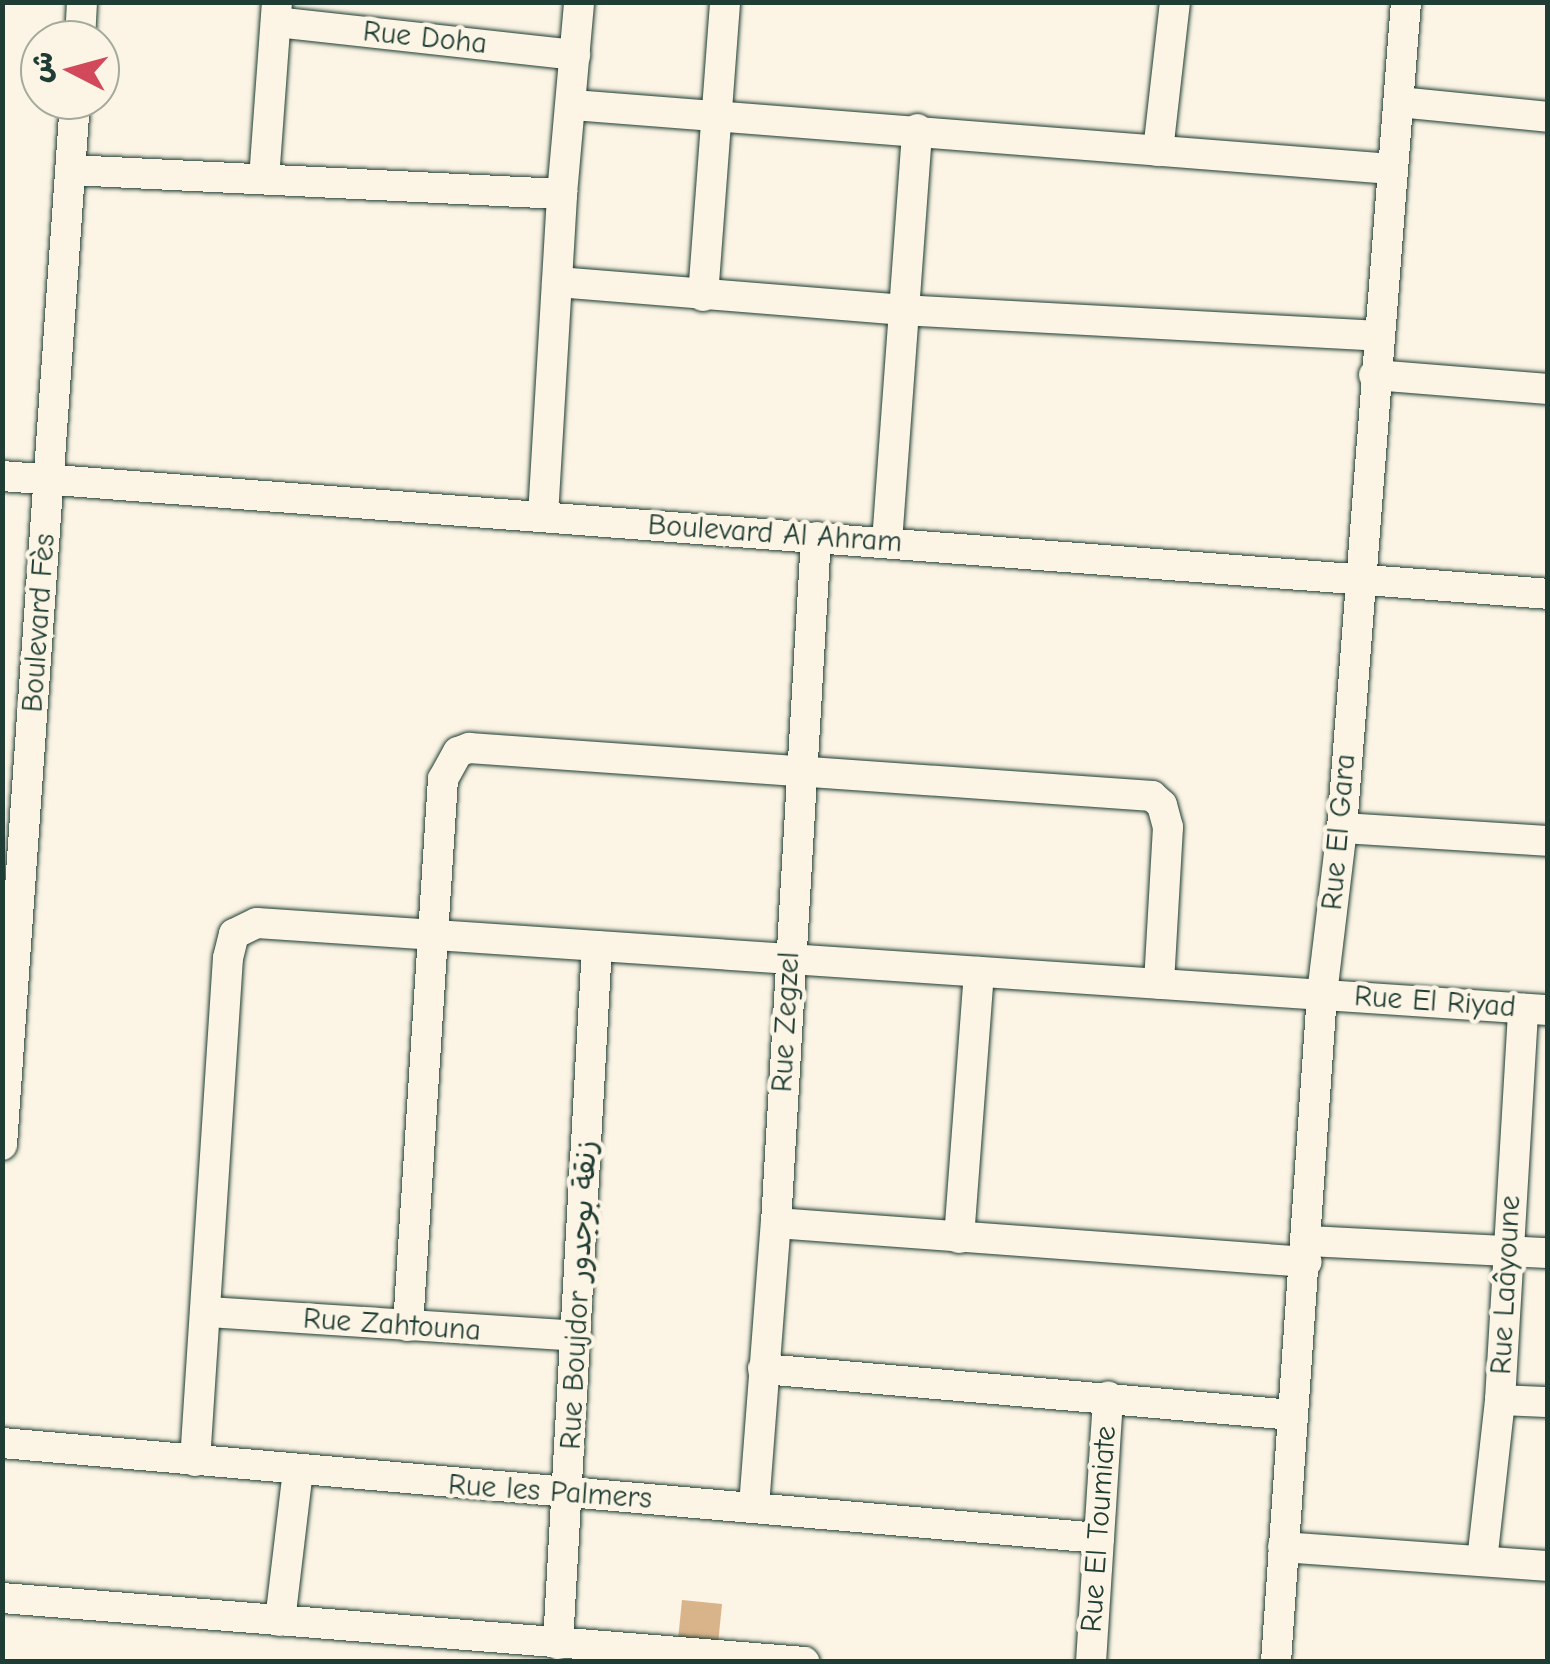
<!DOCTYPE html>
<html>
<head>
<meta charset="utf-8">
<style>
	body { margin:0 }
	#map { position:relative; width:1550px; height:1664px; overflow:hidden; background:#fcf5e5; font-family:"Comic Neue","Playpen Sans Arabic",sans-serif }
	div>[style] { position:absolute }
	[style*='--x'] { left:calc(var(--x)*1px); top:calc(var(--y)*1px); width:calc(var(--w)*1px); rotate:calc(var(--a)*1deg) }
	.building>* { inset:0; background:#d9b38a }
	.roads { filter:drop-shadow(0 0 2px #1f3d34) drop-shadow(0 0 2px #1f3d34) }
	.minor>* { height:30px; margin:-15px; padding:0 15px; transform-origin:15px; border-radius:15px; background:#fcf5e5 }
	span { translate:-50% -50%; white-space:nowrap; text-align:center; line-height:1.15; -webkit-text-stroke:9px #fcf5e5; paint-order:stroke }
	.street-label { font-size:30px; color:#1f3d34 }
	.frame { position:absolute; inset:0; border:5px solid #1f3d34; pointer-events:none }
	.north { position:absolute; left:20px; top:20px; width:100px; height:100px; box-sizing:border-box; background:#fcf5e5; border:2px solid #a4ab9e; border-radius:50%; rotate:276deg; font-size:28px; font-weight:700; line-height:40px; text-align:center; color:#1f3d34 }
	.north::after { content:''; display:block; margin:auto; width:35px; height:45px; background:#d1495b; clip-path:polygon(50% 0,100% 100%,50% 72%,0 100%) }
</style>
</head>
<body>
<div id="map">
	<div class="building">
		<i style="clip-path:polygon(682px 1600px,722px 1604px,717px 1654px,677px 1650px)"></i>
	</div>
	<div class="roads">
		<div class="minor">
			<i style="--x:276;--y:22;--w:301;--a:6.3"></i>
			<i style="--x:80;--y:40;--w:38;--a:-87"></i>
			<i style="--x:1399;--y:102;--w:150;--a:5.7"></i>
			<i style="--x:573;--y:105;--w:821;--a:4.47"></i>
			<i style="--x:1158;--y:151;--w:150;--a:-83.5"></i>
			<i style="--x:70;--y:170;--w:493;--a:2.8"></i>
			<i style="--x:264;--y:179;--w:176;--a:-85.8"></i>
			<i style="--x:557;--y:282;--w:346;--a:4.6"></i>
			<i style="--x:902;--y:310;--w:477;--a:3.1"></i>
			<i style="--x:703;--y:296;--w:295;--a:-85.7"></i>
			<i style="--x:1374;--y:375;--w:175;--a:4.6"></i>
			<i style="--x:2;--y:476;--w:1550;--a:4.36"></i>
			<i style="--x:543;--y:516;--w:323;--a:-86.6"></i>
			<i style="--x:562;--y:194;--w:193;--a:-84.9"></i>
			<i style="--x:887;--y:542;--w:414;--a:-85.8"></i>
			<i style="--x:1342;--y:828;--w:206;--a:3.6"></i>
			<i style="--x:2;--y:1145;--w:1048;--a:-86"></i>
			<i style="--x:776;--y:1223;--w:532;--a:4.2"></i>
			<i style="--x:959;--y:1238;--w:267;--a:-85.7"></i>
			<i style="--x:1308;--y:1241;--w:240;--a:2.9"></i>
			<i style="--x:208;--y:1312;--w:369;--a:3.7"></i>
			<i style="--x:408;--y:1326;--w:548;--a:-86.34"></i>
			<i style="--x:443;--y:779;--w:31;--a:-61"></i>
			<i style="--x:458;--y:752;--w:12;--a:-20"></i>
			<i style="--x:469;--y:748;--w:685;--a:4.02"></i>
			<i style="--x:1152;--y:796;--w:13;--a:42"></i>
			<i style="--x:1162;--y:805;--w:23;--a:75"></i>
			<i style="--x:1168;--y:827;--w:157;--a:93.3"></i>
			<i style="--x:763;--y:1369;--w:532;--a:4.96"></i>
			<i style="--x:1500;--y:1400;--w:48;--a:2.4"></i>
			<i style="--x:2;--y:1443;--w:1101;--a:4.95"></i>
			<i style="--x:195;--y:1461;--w:504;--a:-86.25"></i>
			<i style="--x:228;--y:958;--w:25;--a:-76"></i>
			<i style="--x:234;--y:934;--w:25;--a:-26"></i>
			<i style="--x:257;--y:923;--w:1294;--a:3.86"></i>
			<i style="--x:754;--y:1506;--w:284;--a:-85.6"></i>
			<i style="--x:776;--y:1223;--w:687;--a:-86.66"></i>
			<i style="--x:1283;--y:1547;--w:266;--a:4.1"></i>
			<i style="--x:1482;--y:1561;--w:162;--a:-83.6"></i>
			<i style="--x:1500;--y:1400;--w:392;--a:-86.6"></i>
			<i style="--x:2;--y:1598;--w:805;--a:4.56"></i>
			<i style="--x:280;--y:1621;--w:151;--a:-83.2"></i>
			<i style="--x:558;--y:1644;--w:699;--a:-86.8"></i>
			<i style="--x:1091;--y:1662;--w:266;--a:-86.3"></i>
			<i style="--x:1276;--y:1662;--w:670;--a:-86.06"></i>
			<i style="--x:1322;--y:994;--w:167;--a:-83.1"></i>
			<i style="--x:1342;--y:828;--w:828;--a:-85.57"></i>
		</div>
	</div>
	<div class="street-label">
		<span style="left:425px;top:38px;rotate:6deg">Rue Doha</span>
		<span style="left:775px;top:534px;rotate:4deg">Boulevard Al Ahram</span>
		<span style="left:39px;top:623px;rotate:-86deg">Boulevard Fès</span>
		<span style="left:1339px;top:832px;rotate:-85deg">Rue El Gara</span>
		<span style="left:1435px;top:1002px;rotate:4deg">Rue El Riyad</span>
		<span style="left:786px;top:1022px;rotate:-87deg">Rue Zegzel</span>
		<span style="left:1506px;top:1285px;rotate:-87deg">Rue Laâyoune</span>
		<span style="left:579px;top:1295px;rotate:-87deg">Rue Boujdor زنقة بوجدور</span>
		<span style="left:392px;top:1325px;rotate:4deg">Rue Zahtouna</span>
		<span style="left:550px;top:1492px;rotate:4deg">Rue les Palmers</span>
		<span style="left:1099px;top:1529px;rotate:-86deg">Rue El Toumiate</span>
	</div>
	<div class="frame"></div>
	<div class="north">ش</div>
</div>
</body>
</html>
